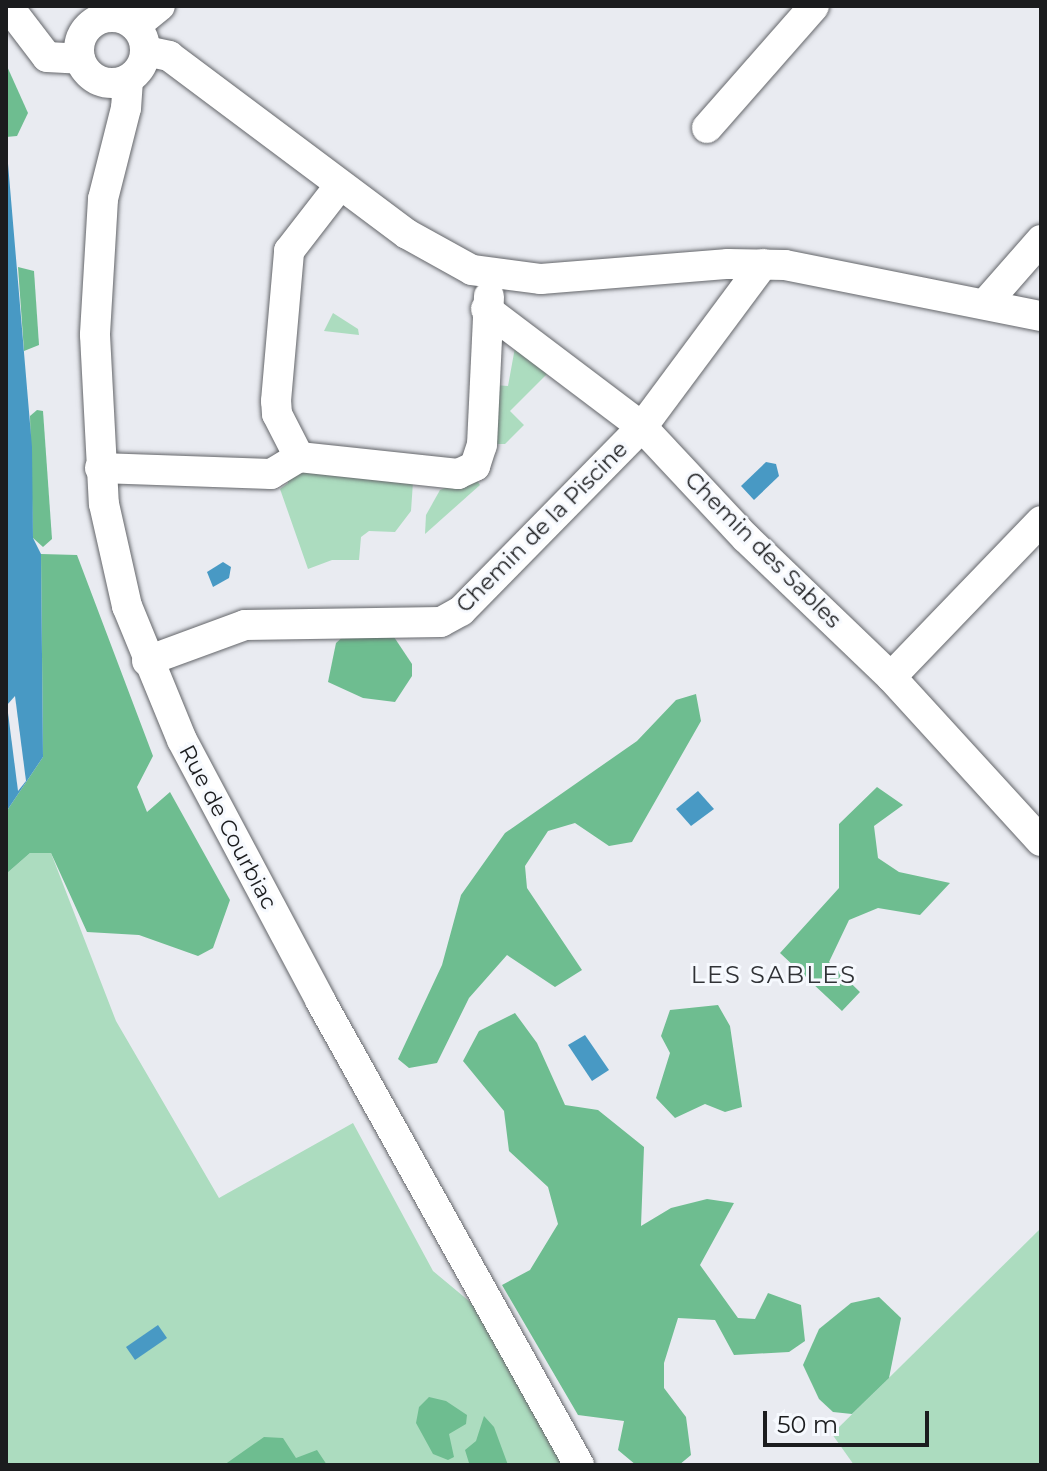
<!DOCTYPE html>
<html>
<head>
<meta charset="utf-8">
<style>
	body { margin:0 }
	#map { position:relative; width:1047px; height:1471px; overflow:hidden; background:#e9ebf1; font-family:Montserrat,sans-serif }
	div>[style] { position:absolute }
	[style*='--x'] { left:calc(var(--x)*1px); top:calc(var(--y)*1px); width:calc(var(--w)*1px); rotate:calc(var(--a)*1deg) }
	.green>* { inset:0; background:#acdcbf }
	.forest>* { inset:0; background:#6ebd90 }
	.water>* { inset:0; background:#4899c4 }
	.pier>* { inset:0; background:#e9ebf1 }
	.roads { filter:drop-shadow(0 0 2px #64666a) drop-shadow(0 0 2px #64666a) }
	.minor>* { height:30px; margin:-15px; padding:0 15px; transform-origin:15px; border-radius:15px; background:#fff }
	.minor>.ring { margin:-15px; padding:0; box-sizing:content-box; background:none; border:30px solid #fff; border-radius:50% }
	span { translate:-50% -50%; white-space:nowrap; text-align:center; line-height:1.15; -webkit-text-stroke:6px #f6f9fe; paint-order:stroke }
	.street-label { font-size:22px; color:#1b1c1e }
	.neighbourhood-label { font-size:24px; color:#303236; letter-spacing:2px }
	.frame { position:absolute; inset:0; border:8px solid #1b1c1e; pointer-events:none }
	.scale { position:absolute; left:763px; top:1411px; width:166px; height:36px; box-sizing:border-box; border:4px solid #1b1c1e; border-top:0; padding-left:10px; font-size:24px; line-height:28px; white-space:nowrap; color:#1b1c1e; -webkit-text-stroke:6px #f6f9fe; paint-order:stroke }
</style>
</head>
<body>
<div id="map">
	<div class="green">
		<i style="clip-path:polygon(333px 313px,358px 329px,359px 335px,324px 331px)"></i>
		<i style="clip-path:polygon(516px 342px,550px 371px,510px 411px,524px 425px,505px 444px,496px 444px,494px 385px,508px 386px)"></i>
		<i style="clip-path:polygon(308px 471px,413px 482px,411px 511px,395px 532px,369px 531px,361px 537px,359px 560px,332px 560px,308px 569px,280px 489px,288px 483px,287px 475px)"></i>
		<i style="clip-path:polygon(474px 476px,480px 485px,425px 534px,426px 515px,440px 490px)"></i>
		<i style="clip-path:polygon(30px 853px,51px 853px,116px 1021px,219px 1198px,353px 1123px,433px 1271px,475px 1306px,564px 1465px,6px 1465px,6px 874px)"></i>
		<i style="clip-path:polygon(1041px 1228px,1041px 1465px,854px 1465px,832px 1434px)"></i>
	</div>
	<div class="forest">
		<i style="clip-path:polygon(6px 64px,28px 113px,17px 136px,6px 137px)"></i>
		<i style="clip-path:polygon(18px 267px,34px 271px,39px 345px,24px 351px)"></i>
		<i style="clip-path:polygon(37px 410px,43px 411px,52px 539px,43px 547px,33px 538px,30px 416px)"></i>
		<i style="clip-path:polygon(41px 554px,77px 555px,153px 756px,137px 787px,147px 812px,170px 792px,230px 900px,213px 948px,198px 956px,139px 935px,87px 932px,51px 853px,30px 853px,6px 874px,6px 812px,43px 757px)"></i>
		<i style="clip-path:polygon(390px 631px,412px 664px,412px 676px,395px 702px,363px 698px,328px 682px,336px 643px,346px 634px)"></i>
		<i style="clip-path:polygon(696px 694px,701px 721px,632px 842px,609px 846px,575px 823px,548px 831px,525px 866px,527px 888px,582px 970px,555px 987px,507px 955px,469px 998px,437px 1063px,409px 1068px,398px 1059px,442px 965px,461px 895px,505px 833px,637px 741px,676px 700px)"></i>
		<i style="clip-path:polygon(877px 787px,903px 805px,874px 826px,878px 858px,899px 872px,950px 883px,920px 915px,878px 908px,849px 920px,829px 962px,860px 992px,842px 1011px,780px 953px,839px 888px,839px 824px)"></i>
		<i style="clip-path:polygon(718px 1005px,730px 1026px,742px 1107px,725px 1112px,705px 1104px,675px 1118px,656px 1098px,670px 1053px,661px 1036px,670px 1010px)"></i>
		<i style="clip-path:polygon(515px 1013px,537px 1043px,565px 1105px,598px 1110px,644px 1147px,641px 1226px,671px 1208px,707px 1199px,734px 1203px,700px 1265px,738px 1318px,755px 1319px,768px 1293px,801px 1305px,805px 1341px,789px 1352px,734px 1355px,715px 1320px,678px 1318px,664px 1363px,664px 1388px,686px 1417px,691px 1455px,679px 1465px,636px 1465px,618px 1450px,624px 1421px,578px 1415px,502px 1285px,530px 1270px,558px 1224px,548px 1187px,509px 1151px,504px 1111px,463px 1061px,479px 1031px)"></i>
		<i style="clip-path:polygon(879px 1297px,901px 1318px,889px 1378px,852px 1414px,833px 1412px,819px 1399px,803px 1365px,819px 1329px,851px 1303px)"></i>
		<i style="clip-path:polygon(429px 1397px,446px 1401px,467px 1415px,466px 1424px,449px 1434px,454px 1457px,448px 1460px,433px 1454px,416px 1423px,419px 1407px)"></i>
		<i style="clip-path:polygon(484px 1416px,494px 1427px,508px 1465px,469px 1463px,465px 1450px,476px 1441px)"></i>
		<i style="clip-path:polygon(264px 1437px,283px 1438px,296px 1458px,317px 1450px,327px 1465px,224px 1465px)"></i>
	</div>
	<div class="water">
		<i style="clip-path:polygon(6px 140px,32px 447px,33px 538px,41px 554px,43px 757px,6px 812px)"></i>
		<i style="clip-path:polygon(766px 462px,776px 464px,779px 476px,754px 500px,741px 486px)"></i>
		<i style="clip-path:polygon(223px 562px,231px 567px,229px 578px,213px 587px,207px 572px)"></i>
		<i style="clip-path:polygon(698px 791px,714px 809px,691px 826px,676px 809px)"></i>
		<i style="clip-path:polygon(585px 1035px,609px 1070px,592px 1081px,568px 1045px)"></i>
		<i style="clip-path:polygon(158px 1325px,167px 1338px,135px 1360px,126px 1347px)"></i>
	</div>
	<div class="pier">
		<i style="clip-path:polygon(15px 696px,26px 781px,18px 791px,7px 705px)"></i>
	</div>
	<div class="roads">
		<div class="minor">
			<i style="--x:8;--y:6;--w:64;--a:52.6"></i>
			<i style="--x:47;--y:57;--w:33;--a:3"></i>
			<i class="ring" style="left:79px;top:17px;width:36px;height:36px"></i>
			<i style="--x:135;--y:26;--w:32;--a:-39"></i>
			<i style="--x:146;--y:51;--w:24;--a:12"></i>
			<i style="--x:169;--y:56;--w:297;--a:36.8"></i>
			<i style="--x:407;--y:234;--w:74;--a:29"></i>
			<i style="--x:472;--y:270;--w:70;--a:7.4"></i>
			<i style="--x:541;--y:279;--w:188;--a:-4.6"></i>
			<i style="--x:728;--y:264;--w:57;--a:1"></i>
			<i style="--x:785;--y:265;--w:261;--a:11.3"></i>
			<i style="--x:128;--y:80;--w:28;--a:94"></i>
			<i style="--x:126;--y:108;--w:94;--a:104.2"></i>
			<i style="--x:103;--y:199;--w:136;--a:93.4"></i>
			<i style="--x:95;--y:335;--w:169;--a:87"></i>
			<i style="--x:104;--y:504;--w:105;--a:77.3"></i>
			<i style="--x:127;--y:606;--w:145;--a:67.7"></i>
			<i style="--x:182;--y:740;--w:294;--a:62"></i>
			<i style="--x:320;--y:1000;--w:532;--a:60.88"></i>
			<i style="--x:707;--y:128;--w:162;--a:-48.7"></i>
			<i style="--x:985;--y:304;--w:85;--a:-48.8"></i>
			<i style="--x:486;--y:309;--w:196;--a:37.1"></i>
			<i style="--x:642;--y:427;--w:152;--a:46.9"></i>
			<i style="--x:746;--y:538;--w:201;--a:43.8"></i>
			<i style="--x:891;--y:677;--w:222;--a:47.6"></i>
			<i style="--x:299;--y:457;--w:48;--a:-117.1"></i>
			<i style="--x:277;--y:414;--w:13;--a:-94"></i>
			<i style="--x:276;--y:401;--w:151;--a:-85"></i>
			<i style="--x:289;--y:251;--w:83;--a:-52.3"></i>
			<i style="--x:100;--y:468;--w:171;--a:2"></i>
			<i style="--x:271;--y:474;--w:33;--a:-31"></i>
			<i style="--x:299;--y:457;--w:160;--a:6.1"></i>
			<i style="--x:458;--y:474;--w:19;--a:-25"></i>
			<i style="--x:475;--y:466;--w:22;--a:-72"></i>
			<i style="--x:482;--y:445;--w:149;--a:-87.3"></i>
			<i style="--x:147;--y:661;--w:104;--a:-20.2"></i>
			<i style="--x:245;--y:625;--w:196;--a:-0.9"></i>
			<i style="--x:441;--y:622;--w:23;--a:-29"></i>
			<i style="--x:461;--y:611;--w:258;--a:-45.5"></i>
			<i style="--x:642;--y:427;--w:203;--a:-53.4"></i>
			<i style="--x:891;--y:677;--w:216;--a:-46.1"></i>
		</div>
	</div>
	<div class="street-label">
		<span style="left:542px;top:527px;rotate:-45deg">Chemin de la Piscine</span>
		<span style="left:763px;top:550px;rotate:45deg">Chemin des Sables</span>
		<span style="left:228px;top:827px;rotate:62deg">Rue de Courbiac</span>
	</div>
	<div class="neighbourhood-label">
		<span style="left:774px;top:975px">LES SABLES</span>
	</div>
	<div class="frame"></div>
	<div class="scale">50 m</div>
</div>
</body>
</html>
